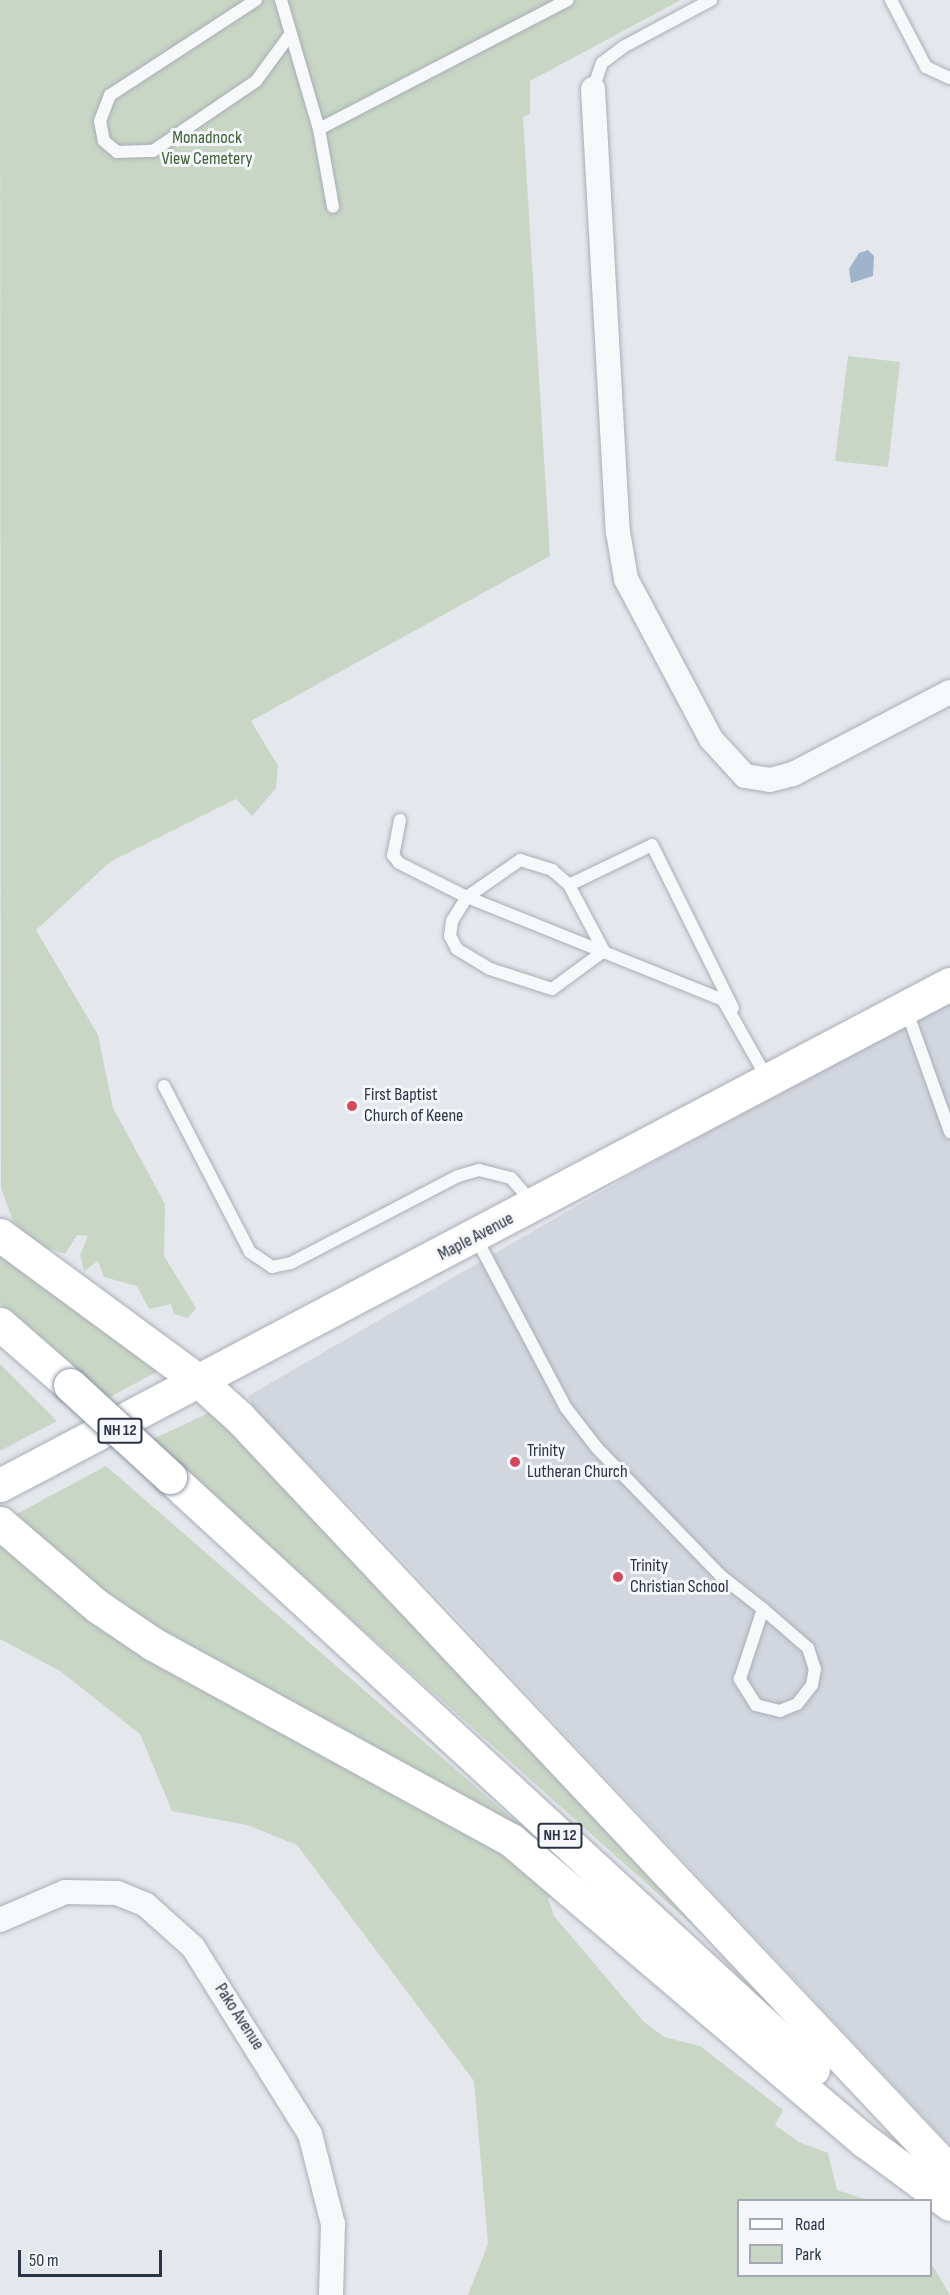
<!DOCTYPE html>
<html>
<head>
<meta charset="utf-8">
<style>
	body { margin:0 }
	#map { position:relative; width:950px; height:2295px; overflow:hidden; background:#e4e7ec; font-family:"Sofia Sans Condensed",sans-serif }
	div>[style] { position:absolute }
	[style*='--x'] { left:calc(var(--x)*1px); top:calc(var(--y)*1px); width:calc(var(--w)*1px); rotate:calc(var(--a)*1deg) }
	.built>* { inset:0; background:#d2d6de }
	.green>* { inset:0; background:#c9d6c5 }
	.water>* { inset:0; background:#9fb4cc }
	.roads { filter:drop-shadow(0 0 2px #a9aeb7) drop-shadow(0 0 2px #a9aeb7) }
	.lane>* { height:12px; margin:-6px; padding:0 6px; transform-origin:6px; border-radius:6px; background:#f7f8fa }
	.street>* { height:24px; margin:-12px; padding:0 12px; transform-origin:12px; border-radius:12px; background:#f7f8fa }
	.secondary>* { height:33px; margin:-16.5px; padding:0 16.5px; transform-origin:16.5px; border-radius:16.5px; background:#fff }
	.highway>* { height:33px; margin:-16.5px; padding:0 16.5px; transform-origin:16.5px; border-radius:16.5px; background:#fff }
	.bridges { filter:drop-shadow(0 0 2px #8b94a3) drop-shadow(0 0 2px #8b94a3) }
	.highway-bridge>* { height:33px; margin:-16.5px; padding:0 16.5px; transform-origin:16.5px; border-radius:16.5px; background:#fff }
	.dots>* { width:16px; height:16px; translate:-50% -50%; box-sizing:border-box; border:3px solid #f4f6f9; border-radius:50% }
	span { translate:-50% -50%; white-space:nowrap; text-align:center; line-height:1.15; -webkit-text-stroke:6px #f4f6f9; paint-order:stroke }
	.shield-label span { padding:2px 4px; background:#f4f6f9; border:2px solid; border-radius:4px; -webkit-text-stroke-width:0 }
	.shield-label { font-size:16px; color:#2b3445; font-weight:700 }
	.park-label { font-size:18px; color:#3f6138 }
	.poi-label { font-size:18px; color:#2b3445 }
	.left { translate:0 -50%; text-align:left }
	.street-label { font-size:18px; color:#2b3445 }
	.legend { position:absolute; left:737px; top:2199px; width:195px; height:78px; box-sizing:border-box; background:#f4f6f9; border:2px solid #a4a8b1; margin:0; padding:8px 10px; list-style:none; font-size:18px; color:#2b3445 }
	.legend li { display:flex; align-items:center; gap:12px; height:30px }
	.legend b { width:30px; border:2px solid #a4a8b1 }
	.scale { position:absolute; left:18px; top:2250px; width:144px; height:27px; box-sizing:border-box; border:3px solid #2b3445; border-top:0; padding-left:8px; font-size:18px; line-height:21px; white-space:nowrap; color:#2b3445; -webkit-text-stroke:4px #f4f6f9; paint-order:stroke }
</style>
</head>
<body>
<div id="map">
	<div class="built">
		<i style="clip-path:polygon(950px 1002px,950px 2145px,356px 1511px,255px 1412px,248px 1396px,646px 1166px)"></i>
	</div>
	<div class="green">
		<i style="clip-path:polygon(0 0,681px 0,530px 81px,530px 114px,523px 117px,550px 556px,251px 721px,278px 766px,276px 788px,252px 816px,236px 799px,110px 862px,36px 930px,98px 1035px,113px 1108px,165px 1204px,164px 1256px,196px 1308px,188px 1318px,174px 1314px,171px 1304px,149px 1309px,137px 1286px,104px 1277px,98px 1261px,84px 1271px,80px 1255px,88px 1236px,77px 1235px,65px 1254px,34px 1244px,13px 1221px,1px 1188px)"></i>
		<i style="clip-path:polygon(848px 356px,900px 362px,888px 467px,835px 461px)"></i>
		<i style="clip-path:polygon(0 1246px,162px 1369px,106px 1399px,0 1304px)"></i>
		<i style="clip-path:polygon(0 1364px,57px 1421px,0 1451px)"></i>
		<i style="clip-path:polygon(217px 1409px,771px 1995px,151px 1440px)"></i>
		<i style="clip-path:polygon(106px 1466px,553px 1854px,550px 1857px,228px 1674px,110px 1598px,11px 1517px)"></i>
		<i style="clip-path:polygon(0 1535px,490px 1841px,556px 1894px,548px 1898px,554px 1916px,643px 2021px,664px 2037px,700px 2046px,783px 2110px,775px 2125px,799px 2142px,828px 2153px,837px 2190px,868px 2200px,738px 2200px,738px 2276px,930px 2276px,931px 2263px,950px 2295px,468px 2295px,488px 2244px,474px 2081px,297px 1845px,247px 1825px,172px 1811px,140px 1734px,60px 1671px,0 1639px)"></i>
	</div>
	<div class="water">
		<i style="clip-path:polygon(868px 250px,874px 256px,873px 276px,851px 283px,849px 269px,859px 253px)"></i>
	</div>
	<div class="roads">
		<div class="lane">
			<i style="--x:256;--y:0;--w:174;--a:146.9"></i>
			<i style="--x:110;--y:95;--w:28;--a:111"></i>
			<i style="--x:100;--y:121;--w:20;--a:79"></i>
			<i style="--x:104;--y:141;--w:17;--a:40"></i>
			<i style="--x:117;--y:152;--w:36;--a:-2"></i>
			<i style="--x:153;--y:151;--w:125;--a:-34.2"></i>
			<i style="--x:256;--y:81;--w:56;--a:-53.7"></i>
			<i style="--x:281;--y:0;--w:134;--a:73.6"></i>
			<i style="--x:319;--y:129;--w:79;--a:79.8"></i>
			<i style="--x:891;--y:0;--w:76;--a:62.4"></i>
			<i style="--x:926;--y:67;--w:26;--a:25"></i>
			<i style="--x:593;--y:89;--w:28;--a:-71"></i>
			<i style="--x:602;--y:63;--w:26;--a:-37"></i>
			<i style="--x:623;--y:47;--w:100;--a:-28.1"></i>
			<i style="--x:319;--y:129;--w:280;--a:-27.4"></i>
			<i style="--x:400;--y:820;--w:36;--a:101"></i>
			<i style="--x:393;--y:855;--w:10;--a:53"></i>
			<i style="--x:399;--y:863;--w:76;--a:26.6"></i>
			<i style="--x:467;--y:897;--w:276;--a:21.9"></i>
			<i style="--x:723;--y:1000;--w:90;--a:60.6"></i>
			<i style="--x:520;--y:860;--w:34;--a:17"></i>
			<i style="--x:552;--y:870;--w:23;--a:41"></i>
			<i style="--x:569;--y:885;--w:75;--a:62.1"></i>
			<i style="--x:604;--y:951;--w:64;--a:143.8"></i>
			<i style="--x:552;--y:989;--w:65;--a:-162.1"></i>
			<i style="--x:490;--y:969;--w:39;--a:-149"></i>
			<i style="--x:457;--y:949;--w:15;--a:-118"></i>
			<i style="--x:450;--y:936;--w:15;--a:-82"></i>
			<i style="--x:452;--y:921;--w:28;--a:-58"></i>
			<i style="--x:467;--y:897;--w:65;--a:-34.9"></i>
			<i style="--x:569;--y:885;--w:92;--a:-25.7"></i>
			<i style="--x:652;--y:845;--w:182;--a:63.6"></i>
			<i style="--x:906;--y:1009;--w:131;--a:70.3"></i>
			<i style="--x:164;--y:1086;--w:187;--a:62.6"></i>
			<i style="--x:250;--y:1252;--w:27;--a:34"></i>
			<i style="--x:272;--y:1267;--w:19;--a:-12"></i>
			<i style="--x:291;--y:1263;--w:188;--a:-27.5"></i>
			<i style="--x:458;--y:1176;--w:22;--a:-16"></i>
			<i style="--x:479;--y:1170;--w:33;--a:14"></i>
			<i style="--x:511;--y:1178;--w:33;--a:49"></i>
			<i style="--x:476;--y:1238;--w:192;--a:62.1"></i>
			<i style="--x:566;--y:1408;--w:51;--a:52.2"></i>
			<i style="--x:597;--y:1448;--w:178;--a:45.9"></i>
			<i style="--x:721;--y:1576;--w:53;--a:38.2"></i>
			<i style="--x:763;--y:1609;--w:60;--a:40.9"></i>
			<i style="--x:808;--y:1648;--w:22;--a:72"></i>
			<i style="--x:815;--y:1669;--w:16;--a:101"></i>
			<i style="--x:812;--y:1685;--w:24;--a:128"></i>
			<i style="--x:797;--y:1704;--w:18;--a:158"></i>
			<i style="--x:780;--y:1711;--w:25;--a:-166"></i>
			<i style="--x:756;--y:1705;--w:31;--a:-122"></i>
			<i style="--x:740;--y:1679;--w:74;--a:-71.8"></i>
		</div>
		<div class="street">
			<i style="--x:593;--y:89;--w:444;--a:86.8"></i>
			<i style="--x:618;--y:532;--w:48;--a:80.3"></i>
			<i style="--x:626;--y:579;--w:181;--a:62"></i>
			<i style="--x:711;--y:739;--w:50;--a:47.4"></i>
			<i style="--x:745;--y:776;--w:25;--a:9"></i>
			<i style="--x:770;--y:780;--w:24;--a:-15"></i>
			<i style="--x:793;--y:774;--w:177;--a:-27.6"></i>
			<i style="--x:0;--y:1920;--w:71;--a:-23.3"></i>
			<i style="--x:65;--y:1892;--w:52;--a:1.1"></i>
			<i style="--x:117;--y:1893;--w:31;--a:22"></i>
			<i style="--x:146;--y:1905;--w:63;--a:41.8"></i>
			<i style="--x:193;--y:1947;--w:221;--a:58"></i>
			<i style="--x:310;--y:2134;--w:93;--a:75.7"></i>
			<i style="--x:333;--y:2224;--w:71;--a:91.6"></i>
		</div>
		<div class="secondary">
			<i style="--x:0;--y:1485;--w:1074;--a:-27.81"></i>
		</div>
		<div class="highway">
			<i style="--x:0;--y:1235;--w:247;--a:36.3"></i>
			<i style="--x:199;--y:1381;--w:54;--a:42"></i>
			<i style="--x:239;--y:1417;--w:1037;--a:46.72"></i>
			<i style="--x:0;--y:1324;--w:93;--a:41.1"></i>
			<i style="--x:170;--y:1477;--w:874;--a:42.64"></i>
			<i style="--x:0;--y:1523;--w:128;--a:40.6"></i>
			<i style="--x:97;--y:1606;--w:68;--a:34.2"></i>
			<i style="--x:153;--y:1644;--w:408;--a:28.7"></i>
			<i style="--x:511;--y:1840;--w:465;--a:40.4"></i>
			<i style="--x:865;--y:2141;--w:106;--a:36.5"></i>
		</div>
	</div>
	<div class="bridges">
		<div class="highway-bridge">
			<i style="--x:70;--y:1385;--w:136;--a:42.6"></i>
		</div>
	</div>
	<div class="dots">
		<i style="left:352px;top:1106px;background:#d1495b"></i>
		<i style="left:515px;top:1462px;background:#d1495b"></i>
		<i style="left:618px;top:1577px;background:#d1495b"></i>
	</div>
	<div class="shield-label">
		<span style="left:120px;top:1431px">NH 12</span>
		<span style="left:560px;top:1836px">NH 12</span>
	</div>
	<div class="park-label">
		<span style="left:207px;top:149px">Monadnock<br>View Cemetery</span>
	</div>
	<div class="poi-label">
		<span class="left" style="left:364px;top:1106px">First Baptist<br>Church of Keene</span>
		<span class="left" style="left:527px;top:1462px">Trinity<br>Lutheran Church</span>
		<span class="left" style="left:630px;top:1577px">Trinity<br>Christian School</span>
	</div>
	<div class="street-label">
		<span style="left:476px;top:1237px;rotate:-28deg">Maple Avenue</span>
		<span style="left:239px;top:2017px;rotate:57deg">Pako Avenue</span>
	</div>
	<ul class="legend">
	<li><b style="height:8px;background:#fff"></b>Road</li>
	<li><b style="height:16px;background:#c9d6c5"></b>Park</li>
	</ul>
	<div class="scale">50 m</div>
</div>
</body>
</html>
